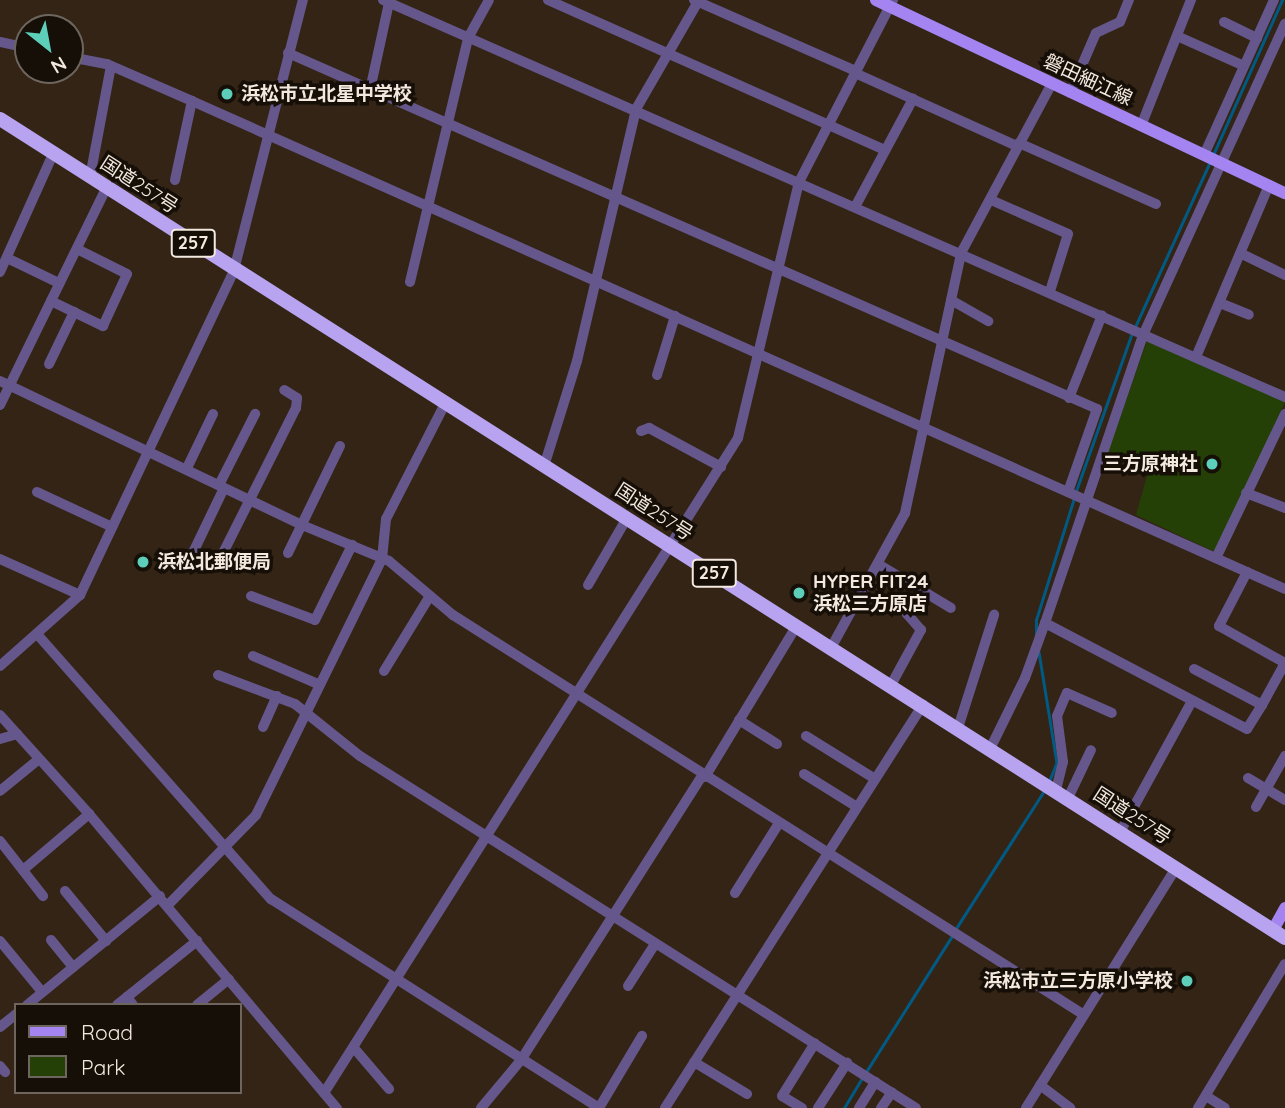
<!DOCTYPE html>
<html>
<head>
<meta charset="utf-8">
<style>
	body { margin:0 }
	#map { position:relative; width:1285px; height:1108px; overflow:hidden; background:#332415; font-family:Quicksand,"Noto Sans JP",sans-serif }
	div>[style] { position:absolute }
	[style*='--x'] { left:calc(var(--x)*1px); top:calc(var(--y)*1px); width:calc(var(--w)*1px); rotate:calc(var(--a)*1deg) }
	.green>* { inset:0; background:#244007 }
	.stream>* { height:2.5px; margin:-1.25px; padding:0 1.25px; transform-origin:1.25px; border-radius:1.25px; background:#015a84 }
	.minor>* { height:10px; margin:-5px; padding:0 5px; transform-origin:5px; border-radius:5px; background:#65578b }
	.major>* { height:12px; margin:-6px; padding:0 6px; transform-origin:6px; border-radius:6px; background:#a384f0 }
	.highway>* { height:14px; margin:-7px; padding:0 7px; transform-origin:7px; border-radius:7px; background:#b7a3f0 }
	.dots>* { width:19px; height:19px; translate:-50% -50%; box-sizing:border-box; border:4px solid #160f08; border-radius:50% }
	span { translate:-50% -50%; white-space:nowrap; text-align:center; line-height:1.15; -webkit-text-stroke:7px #160f08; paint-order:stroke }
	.shield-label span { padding:2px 5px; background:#160f08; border:2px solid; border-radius:5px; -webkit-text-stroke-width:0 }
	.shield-label { font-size:18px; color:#f3e9df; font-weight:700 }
	.street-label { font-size:19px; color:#f3e9df }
	.poi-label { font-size:19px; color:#f3e9df; font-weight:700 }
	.left { translate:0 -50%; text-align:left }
	.right { translate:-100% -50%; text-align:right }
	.legend { position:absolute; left:14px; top:1003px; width:228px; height:91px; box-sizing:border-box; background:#160f08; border:2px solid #6e665e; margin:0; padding:9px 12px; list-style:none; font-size:21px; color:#f3e9df }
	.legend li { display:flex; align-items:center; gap:14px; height:35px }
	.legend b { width:35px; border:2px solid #6e665e }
	.north { position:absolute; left:14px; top:14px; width:70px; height:70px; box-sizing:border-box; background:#160f08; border:2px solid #6e665e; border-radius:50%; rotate:149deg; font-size:19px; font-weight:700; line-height:28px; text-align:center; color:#f3e9df }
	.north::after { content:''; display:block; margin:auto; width:24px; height:32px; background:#5dceb9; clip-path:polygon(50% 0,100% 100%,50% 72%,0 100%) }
</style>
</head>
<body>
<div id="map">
	<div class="green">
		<i style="clip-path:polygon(1147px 341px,1285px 402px,1215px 552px,1136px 515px,1149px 469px,1107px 455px)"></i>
	</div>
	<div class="stream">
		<i style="--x:1213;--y:155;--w:170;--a:-66"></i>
		<i style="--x:1135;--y:327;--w:179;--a:-65.6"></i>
		<i style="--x:1076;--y:491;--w:168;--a:-70.5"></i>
		<i style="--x:1036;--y:635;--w:15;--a:-90"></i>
		<i style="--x:1036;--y:620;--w:128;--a:-72.7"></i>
		<i style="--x:1039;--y:652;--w:112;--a:80.8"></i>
		<i style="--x:1057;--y:763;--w:22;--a:112"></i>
		<i style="--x:955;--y:930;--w:165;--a:-57.4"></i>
		<i style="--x:866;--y:1072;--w:161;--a:-57.7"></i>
		<i style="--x:844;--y:1108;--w:35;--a:-59"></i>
	</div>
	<div class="minor">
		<i style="--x:383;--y:0;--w:986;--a:23.76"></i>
		<i style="--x:548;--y:0;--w:369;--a:24"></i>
		<i style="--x:694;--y:0;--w:177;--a:23.7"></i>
		<i style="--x:1224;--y:22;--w:37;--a:26"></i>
		<i style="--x:1177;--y:36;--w:73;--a:24.1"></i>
		<i style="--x:0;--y:42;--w:29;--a:12"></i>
		<i style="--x:288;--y:53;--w:884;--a:23.75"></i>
		<i style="--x:1097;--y:409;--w:88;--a:109.3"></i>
		<i style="--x:70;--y:57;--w:38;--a:11"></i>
		<i style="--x:107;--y:64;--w:93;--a:23.5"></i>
		<i style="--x:192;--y:101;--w:1197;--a:24.06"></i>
		<i style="--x:855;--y:73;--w:178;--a:24.3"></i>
		<i style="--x:370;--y:90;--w:89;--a:-77.7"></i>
		<i style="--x:1070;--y:93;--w:65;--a:-66.6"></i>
		<i style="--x:1096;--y:33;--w:26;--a:-25"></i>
		<i style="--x:1120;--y:22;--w:24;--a:-68"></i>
		<i style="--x:1141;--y:126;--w:136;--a:-68.4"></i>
		<i style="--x:1019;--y:143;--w:150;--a:24"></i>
		<i style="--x:1204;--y:155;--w:170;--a:-65.7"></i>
		<i style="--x:90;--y:177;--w:113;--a:-79.3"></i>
		<i style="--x:175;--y:180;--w:81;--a:-77.9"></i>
		<i style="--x:991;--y:200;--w:84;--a:23.8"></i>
		<i style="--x:1068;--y:234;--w:60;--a:107.5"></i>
		<i style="--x:855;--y:207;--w:123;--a:-61.8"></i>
		<i style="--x:1242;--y:254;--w:48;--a:26"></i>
		<i style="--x:7;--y:258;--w:58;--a:25.7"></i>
		<i style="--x:0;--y:272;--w:132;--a:-65.8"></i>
		<i style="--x:410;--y:282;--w:251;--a:-76.6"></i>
		<i style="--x:468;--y:38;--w:43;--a:-61.1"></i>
		<i style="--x:951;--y:300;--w:43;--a:29.6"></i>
		<i style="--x:51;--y:301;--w:58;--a:25.7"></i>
		<i style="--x:103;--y:326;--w:57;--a:-65.2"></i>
		<i style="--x:127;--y:274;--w:56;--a:-153.4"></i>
		<i style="--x:1220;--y:303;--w:31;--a:22"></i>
		<i style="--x:1196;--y:357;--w:187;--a:-67"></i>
		<i style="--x:49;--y:364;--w:58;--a:-64.3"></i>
		<i style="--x:657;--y:375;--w:62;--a:-73"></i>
		<i style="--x:0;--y:381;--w:335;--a:25.5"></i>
		<i style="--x:302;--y:525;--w:94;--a:22.5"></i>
		<i style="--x:389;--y:561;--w:84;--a:40.2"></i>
		<i style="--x:453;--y:615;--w:743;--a:32.36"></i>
		<i style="--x:1069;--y:398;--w:89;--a:-68.3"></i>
		<i style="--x:0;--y:405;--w:243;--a:-63.9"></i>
		<i style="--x:641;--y:431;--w:9;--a:-21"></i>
		<i style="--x:649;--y:428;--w:82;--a:28.4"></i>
		<i style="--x:545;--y:463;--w:107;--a:-72.6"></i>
		<i style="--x:577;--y:361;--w:259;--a:-76.8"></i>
		<i style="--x:636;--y:109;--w:126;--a:-60"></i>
		<i style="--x:187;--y:468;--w:60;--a:-64.3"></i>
		<i style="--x:219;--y:485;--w:80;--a:-63.1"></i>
		<i style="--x:37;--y:492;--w:83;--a:25"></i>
		<i style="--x:1246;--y:493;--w:42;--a:21"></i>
		<i style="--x:288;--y:553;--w:119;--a:-64.1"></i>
		<i style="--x:221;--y:557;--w:167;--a:-63.3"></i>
		<i style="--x:296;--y:408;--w:10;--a:-84"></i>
		<i style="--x:297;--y:398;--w:15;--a:-148"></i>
		<i style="--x:1216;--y:558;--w:160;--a:-64.4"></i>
		<i style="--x:0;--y:559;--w:88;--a:24.2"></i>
		<i style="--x:878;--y:564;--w:85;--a:31.1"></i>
		<i style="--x:187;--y:565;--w:85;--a:-64.3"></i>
		<i style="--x:1247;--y:572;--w:61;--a:117.4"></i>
		<i style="--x:1219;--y:626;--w:76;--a:29.3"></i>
		<i style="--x:588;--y:585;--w:78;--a:-59.8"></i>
		<i style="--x:251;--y:596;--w:68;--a:20.6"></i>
		<i style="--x:315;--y:620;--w:84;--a:-63.7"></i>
		<i style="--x:37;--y:634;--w:354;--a:48.6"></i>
		<i style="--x:271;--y:899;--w:389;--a:32.5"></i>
		<i style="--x:832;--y:646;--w:152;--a:-61.2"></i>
		<i style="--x:905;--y:513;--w:266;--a:-77.8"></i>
		<i style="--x:961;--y:253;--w:191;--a:-61.8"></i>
		<i style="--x:253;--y:656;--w:71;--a:23.3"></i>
		<i style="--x:0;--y:666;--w:107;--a:-41.6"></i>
		<i style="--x:80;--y:595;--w:360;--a:-64.6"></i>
		<i style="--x:234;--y:270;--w:279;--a:-75.7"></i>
		<i style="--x:1194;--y:669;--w:77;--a:27.9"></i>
		<i style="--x:1262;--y:705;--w:28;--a:122"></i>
		<i style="--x:1247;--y:729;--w:228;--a:-152.3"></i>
		<i style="--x:1045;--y:623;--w:306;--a:-71.2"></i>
		<i style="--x:1144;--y:333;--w:340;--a:-65.5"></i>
		<i style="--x:384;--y:671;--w:88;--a:-58.5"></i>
		<i style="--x:218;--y:675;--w:82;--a:20.6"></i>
		<i style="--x:295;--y:704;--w:83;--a:38.7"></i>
		<i style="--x:360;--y:756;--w:658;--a:32.34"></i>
		<i style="--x:891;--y:685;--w:63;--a:-61.4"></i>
		<i style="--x:921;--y:630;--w:21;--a:-131"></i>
		<i style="--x:907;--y:614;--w:7;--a:-82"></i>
		<i style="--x:1262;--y:705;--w:48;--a:-61.3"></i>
		<i style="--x:0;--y:715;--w:133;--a:48"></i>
		<i style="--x:89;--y:814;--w:385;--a:49.9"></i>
		<i style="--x:739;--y:720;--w:45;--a:32.3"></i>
		<i style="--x:263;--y:727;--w:34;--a:-66"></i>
		<i style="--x:958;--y:728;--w:119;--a:-72.3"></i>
		<i style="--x:806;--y:736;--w:81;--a:31.9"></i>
		<i style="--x:0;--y:739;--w:18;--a:-16"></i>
		<i style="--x:991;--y:747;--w:77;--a:-63.8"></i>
		<i style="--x:1025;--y:678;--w:59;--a:-70"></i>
		<i style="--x:804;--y:774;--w:62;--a:31.9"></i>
		<i style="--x:705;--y:777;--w:178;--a:-58.8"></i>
		<i style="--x:1248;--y:778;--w:43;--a:30.7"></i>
		<i style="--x:1056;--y:790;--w:29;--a:-76"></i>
		<i style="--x:1063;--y:762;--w:46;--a:-97.4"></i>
		<i style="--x:1057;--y:716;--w:25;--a:-67"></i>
		<i style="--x:1067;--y:693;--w:49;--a:24"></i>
		<i style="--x:0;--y:791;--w:50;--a:-39.4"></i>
		<i style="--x:1068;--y:798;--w:53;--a:-64.4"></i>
		<i style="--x:1256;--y:807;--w:59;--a:-60.4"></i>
		<i style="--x:1120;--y:832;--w:149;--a:-61.2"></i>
		<i style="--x:0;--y:841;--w:70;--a:52"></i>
		<i style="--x:23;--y:870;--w:87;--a:-40.3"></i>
		<i style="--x:65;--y:891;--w:65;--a:50.6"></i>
		<i style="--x:735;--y:893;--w:83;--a:-57.8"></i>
		<i style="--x:167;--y:906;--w:127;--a:-45.6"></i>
		<i style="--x:256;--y:815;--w:285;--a:-63.8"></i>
		<i style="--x:382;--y:559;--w:40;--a:-84.3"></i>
		<i style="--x:386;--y:519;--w:131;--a:-62.9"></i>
		<i style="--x:51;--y:940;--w:35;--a:51"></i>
		<i style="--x:0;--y:941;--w:66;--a:50.5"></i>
		<i style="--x:628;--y:986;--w:50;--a:-57.3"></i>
		<i style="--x:27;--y:1005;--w:172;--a:-39.3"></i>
		<i style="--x:117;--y:1005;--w:13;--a:-39"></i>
		<i style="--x:133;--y:1005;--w:10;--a:-127"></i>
		<i style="--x:127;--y:997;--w:90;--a:-38.7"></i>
		<i style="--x:197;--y:1005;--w:41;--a:-39.1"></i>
		<i style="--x:0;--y:1027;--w:21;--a:-39"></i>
		<i style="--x:354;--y:1048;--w:54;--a:49.5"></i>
		<i style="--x:694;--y:1062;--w:62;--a:31.1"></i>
		<i style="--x:0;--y:1066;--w:8;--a:50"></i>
		<i style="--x:1040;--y:1085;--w:38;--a:37"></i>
		<i style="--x:324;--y:1093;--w:775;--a:-57.7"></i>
		<i style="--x:738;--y:438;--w:263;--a:-76.6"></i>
		<i style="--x:799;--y:182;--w:205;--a:-62.7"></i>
		<i style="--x:1206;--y:1096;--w:22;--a:32"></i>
		<i style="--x:481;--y:1108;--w:62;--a:-50.2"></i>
		<i style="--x:521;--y:1060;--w:337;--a:-57.5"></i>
		<i style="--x:599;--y:1108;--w:84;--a:-59.2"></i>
		<i style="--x:665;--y:1108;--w:479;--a:-57.4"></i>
		<i style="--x:802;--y:1108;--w:23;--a:-149"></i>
		<i style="--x:782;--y:1096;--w:62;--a:-58.1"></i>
		<i style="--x:818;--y:1108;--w:54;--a:-57.2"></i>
		<i style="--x:859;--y:1108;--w:31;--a:-58"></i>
		<i style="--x:881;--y:1108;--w:19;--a:-55"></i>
		<i style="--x:1026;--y:1108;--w:283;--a:-58"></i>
		<i style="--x:1198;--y:1108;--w:168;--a:-58.9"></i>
	</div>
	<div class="major">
		<i style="--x:876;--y:0;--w:452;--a:25.3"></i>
		<i style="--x:1273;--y:930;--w:25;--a:-61"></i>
	</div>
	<div class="highway">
		<i style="--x:0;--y:119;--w:1524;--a:32.51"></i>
	</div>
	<div class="dots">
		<i style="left:227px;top:94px;background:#5dceb9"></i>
		<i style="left:1212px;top:464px;background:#5dceb9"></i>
		<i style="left:143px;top:562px;background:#5dceb9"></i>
		<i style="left:799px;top:593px;background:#5dceb9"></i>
		<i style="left:1187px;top:981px;background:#5dceb9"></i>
	</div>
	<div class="shield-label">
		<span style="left:193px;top:243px">257</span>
		<span style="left:714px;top:573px">257</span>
	</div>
	<div class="street-label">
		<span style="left:1088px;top:80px;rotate:25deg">磐田細江線</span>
		<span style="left:139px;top:185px;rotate:33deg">国道257号</span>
		<span style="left:654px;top:512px;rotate:33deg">国道257号</span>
		<span style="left:1132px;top:816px;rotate:33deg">国道257号</span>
	</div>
	<div class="poi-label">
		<span class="left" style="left:241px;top:94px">浜松市立北星中学校</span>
		<span class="right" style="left:1198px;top:464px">三方原神社</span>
		<span class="left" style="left:157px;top:562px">浜松北郵便局</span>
		<span class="left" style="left:813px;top:593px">HYPER FIT24<br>浜松三方原店</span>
		<span class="right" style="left:1173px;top:981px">浜松市立三方原小学校</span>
	</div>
	<ul class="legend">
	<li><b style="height:9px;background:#a384f0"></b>Road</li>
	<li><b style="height:19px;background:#244007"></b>Park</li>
	</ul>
	<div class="north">N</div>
</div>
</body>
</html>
